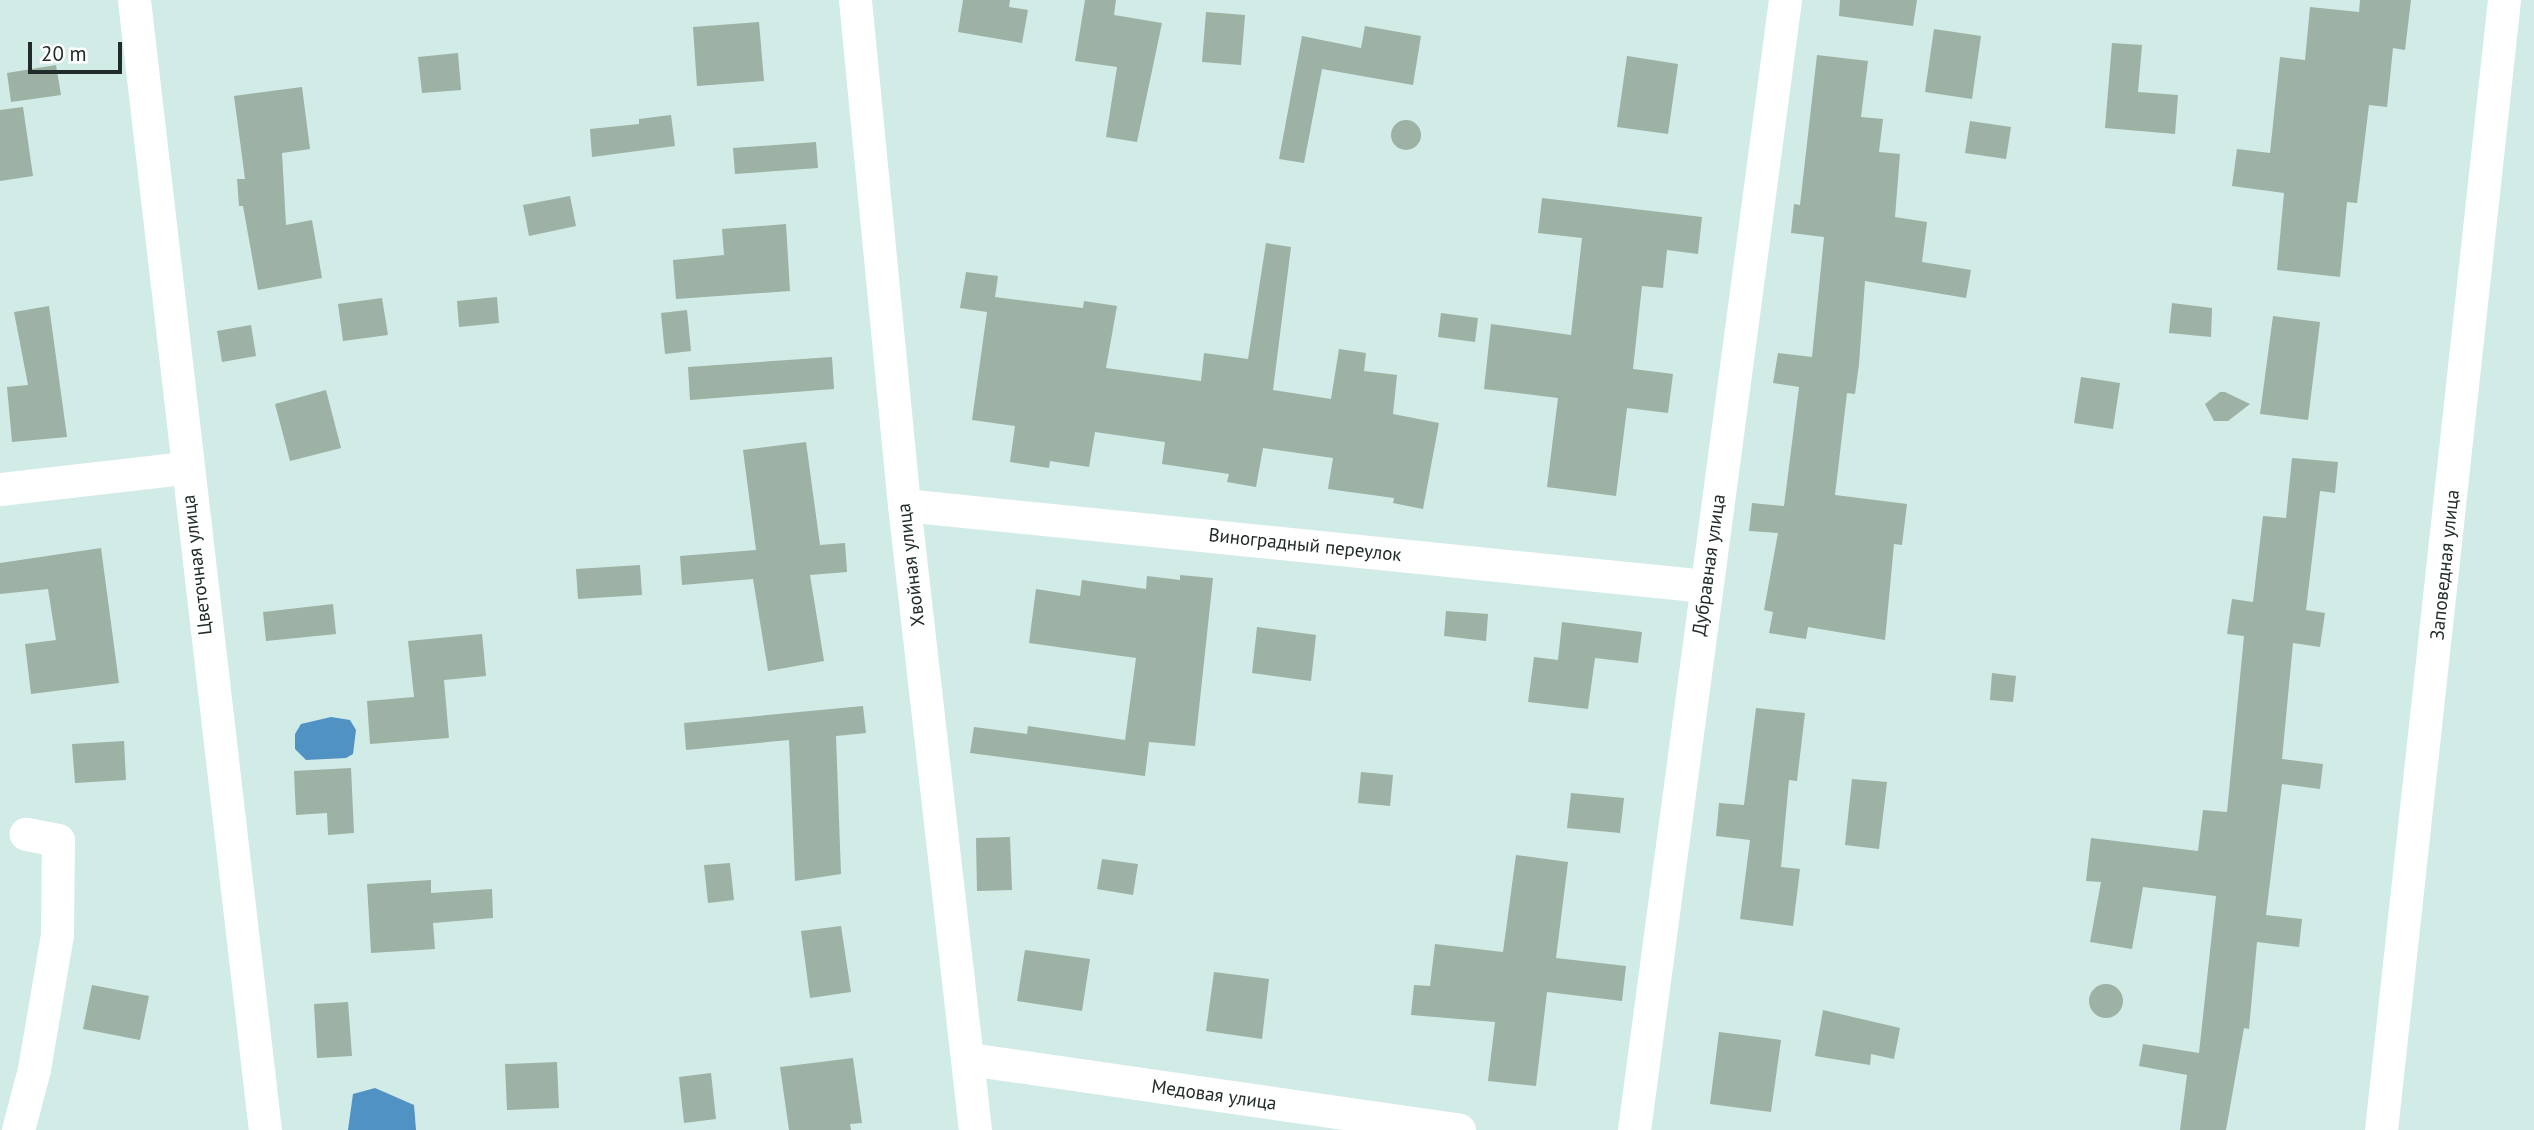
<!DOCTYPE html>
<html>
<head>
<meta charset="utf-8">
<style>
	body { margin:0 }
	#map { position:relative; width:2534px; height:1130px; overflow:hidden; background:#d1ebe7; font-family:"PT Sans",sans-serif }
	div>[style] { position:absolute }
	[style*='--x'] { left:calc(var(--x)*1px); top:calc(var(--y)*1px); width:calc(var(--w)*1px); rotate:calc(var(--a)*1deg) }
	.water>* { inset:0; background:#5192c4 }
	.building>* { inset:0; background:#9db1a4 }
	.round { border-radius:50% }
	.minor>* { height:33px; margin:-16.5px; padding:0 16.5px; transform-origin:16.5px; border-radius:16.5px; background:#fff }
	span { translate:-50% -50%; white-space:nowrap; text-align:center; line-height:1.15; -webkit-text-stroke:5px #fff; paint-order:stroke }
	.street-label { font-size:19px; color:#212b2a }
	.scale { position:absolute; left:28px; top:42px; width:94px; height:32px; box-sizing:border-box; border:4px solid #212b2a; border-top:0; padding-left:9px; font-size:21px; line-height:24px; white-space:nowrap; color:#212b2a; -webkit-text-stroke:5px #fff; paint-order:stroke }
</style>
</head>
<body>
<div id="map">
	<div class="water">
		<i style="clip-path:polygon(331px 717px,350px 720px,356px 730px,353px 754px,346px 758px,306px 760px,295px 749px,295px 734px,301px 724px)"></i>
		<i style="clip-path:polygon(375px 1088px,414px 1105px,416px 1130px,348px 1130px,353px 1094px)"></i>
	</div>
	<div class="building">
		<i style="clip-path:polygon(963px 0,1010px 0,1009px 7px,1028px 10px,1022px 43px,958px 32px)"></i>
		<i style="clip-path:polygon(1085px 0,1116px 0,1114px 15px,1162px 23px,1137px 142px,1106px 137px,1117px 67px,1075px 61px)"></i>
		<i style="clip-path:polygon(1840px 0,1917px 0,1913px 26px,1839px 16px)"></i>
		<i style="clip-path:polygon(2360px 0,2411px 0,2405px 50px,2393px 48px,2387px 107px,2369px 105px,2357px 203px,2347px 202px,2340px 277px,2277px 270px,2284px 193px,2232px 186px,2237px 149px,2270px 153px,2280px 57px,2305px 60px,2310px 7px,2359px 12px)"></i>
		<i style="clip-path:polygon(1206px 12px,1245px 15px,1241px 65px,1202px 62px)"></i>
		<i style="clip-path:polygon(759px 22px,764px 81px,697px 86px,693px 27px)"></i>
		<i style="clip-path:polygon(1365px 26px,1421px 36px,1413px 85px,1322px 69px,1304px 163px,1279px 159px,1302px 36px,1361px 48px)"></i>
		<i style="clip-path:polygon(1934px 29px,1981px 36px,1972px 99px,1925px 92px)"></i>
		<i style="clip-path:polygon(2112px 43px,2142px 45px,2138px 92px,2178px 95px,2175px 134px,2105px 128px)"></i>
		<i style="clip-path:polygon(458px 53px,461px 90px,422px 93px,418px 57px)"></i>
		<i style="clip-path:polygon(1817px 55px,1868px 61px,1861px 117px,1883px 119px,1879px 152px,1900px 154px,1895px 217px,1927px 222px,1922px 262px,1971px 270px,1966px 298px,1865px 281px,1859px 364px,1855px 394px,1847px 393px,1835px 495px,1907px 504px,1902px 545px,1894px 544px,1885px 640px,1808px 627px,1806px 639px,1769px 633px,1773px 612px,1764px 610px,1778px 533px,1749px 531px,1752px 503px,1784px 506px,1799px 387px,1773px 383px,1778px 353px,1812px 357px,1824px 237px,1791px 233px,1794px 204px,1800px 205px)"></i>
		<i style="clip-path:polygon(1627px 56px,1678px 64px,1668px 134px,1617px 127px)"></i>
		<i style="clip-path:polygon(56px 65px,61px 95px,11px 102px,7px 73px)"></i>
		<i style="clip-path:polygon(302px 87px,310px 149px,282px 153px,286px 225px,312px 220px,322px 278px,258px 290px,243px 206px,239px 206px,237px 179px,245px 179px,234px 96px)"></i>
		<i style="clip-path:polygon(23px 107px,33px 176px,0 181px,0 110px)"></i>
		<i style="clip-path:polygon(671px 115px,675px 146px,592px 157px,590px 129px,639px 124px,639px 119px)"></i>
		<i class="round" style="left:1391px;top:120px;width:30px;height:30px"></i>
		<i style="clip-path:polygon(1970px 121px,2011px 127px,2006px 159px,1965px 153px)"></i>
		<i style="clip-path:polygon(816px 142px,818px 168px,735px 174px,733px 148px)"></i>
		<i style="clip-path:polygon(570px 196px,576px 226px,529px 236px,523px 205px)"></i>
		<i style="clip-path:polygon(1542px 198px,1702px 217px,1698px 254px,1667px 250px,1663px 288px,1642px 286px,1633px 369px,1673px 374px,1668px 413px,1627px 408px,1616px 496px,1547px 487px,1558px 398px,1484px 389px,1491px 324px,1571px 335px,1582px 238px,1538px 233px)"></i>
		<i style="clip-path:polygon(786px 224px,790px 291px,676px 299px,673px 260px,724px 255px,722px 229px)"></i>
		<i style="clip-path:polygon(1266px 243px,1291px 247px,1273px 390px,1331px 399px,1339px 349px,1366px 353px,1364px 371px,1397px 375px,1393px 414px,1439px 423px,1423px 509px,1393px 503px,1394px 498px,1328px 489px,1333px 458px,1263px 448px,1256px 487px,1227px 482px,1229px 474px,1162px 464px,1165px 442px,1095px 432px,1089px 467px,1050px 461px,1049px 468px,1010px 462px,1015px 426px,972px 420px,987px 312px,960px 308px,966px 272px,998px 276px,995px 297px,1083px 308px,1084px 301px,1117px 306px,1106px 368px,1201px 381px,1204px 353px,1248px 359px)"></i>
		<i style="clip-path:polygon(497px 297px,499px 323px,459px 327px,457px 301px)"></i>
		<i style="clip-path:polygon(382px 298px,388px 335px,343px 341px,338px 304px)"></i>
		<i style="clip-path:polygon(2172px 303px,2212px 308px,2211px 337px,2169px 333px)"></i>
		<i style="clip-path:polygon(49px 306px,67px 437px,12px 442px,7px 387px,28px 385px,14px 312px)"></i>
		<i style="clip-path:polygon(687px 310px,691px 351px,665px 354px,661px 313px)"></i>
		<i style="clip-path:polygon(1441px 313px,1478px 318px,1475px 342px,1438px 337px)"></i>
		<i style="clip-path:polygon(2273px 316px,2320px 322px,2308px 420px,2260px 414px)"></i>
		<i style="clip-path:polygon(251px 325px,256px 356px,222px 362px,217px 331px)"></i>
		<i style="clip-path:polygon(832px 357px,834px 389px,690px 400px,688px 367px)"></i>
		<i style="clip-path:polygon(2081px 377px,2120px 383px,2113px 429px,2074px 423px)"></i>
		<i style="clip-path:polygon(326px 390px,341px 448px,290px 461px,275px 404px)"></i>
		<i style="clip-path:polygon(2220px 392px,2225px 392px,2250px 404px,2228px 421px,2214px 421px,2205px 404px)"></i>
		<i style="clip-path:polygon(806px 442px,820px 545px,845px 543px,847px 572px,810px 575px,824px 661px,768px 671px,753px 579px,682px 585px,680px 556px,756px 550px,743px 450px)"></i>
		<i style="clip-path:polygon(2292px 458px,2338px 462px,2335px 493px,2320px 491px,2306px 610px,2325px 613px,2320px 647px,2293px 643px,2282px 759px,2323px 764px,2320px 789px,2282px 784px,2266px 915px,2302px 919px,2299px 947px,2257px 942px,2249px 1029px,2244px 1028px,2226px 1130px,2180px 1130px,2187px 1075px,2139px 1066px,2143px 1044px,2199px 1053px,2216px 896px,2143px 887px,2132px 949px,2090px 942px,2101px 882px,2086px 881px,2091px 838px,2198px 851px,2203px 810px,2227px 812px,2244px 636px,2227px 634px,2232px 599px,2253px 602px,2263px 516px,2286px 518px)"></i>
		<i style="clip-path:polygon(101px 548px,119px 683px,31px 694px,25px 644px,56px 640px,48px 589px,0 594px,0 563px)"></i>
		<i style="clip-path:polygon(640px 565px,642px 595px,578px 599px,576px 569px)"></i>
		<i style="clip-path:polygon(1180px 575px,1213px 578px,1195px 746px,1149px 742px,1145px 776px,970px 753px,974px 727px,1027px 734px,1028px 726px,1125px 740px,1136px 658px,1029px 643px,1036px 589px,1080px 596px,1082px 580px,1146px 589px,1147px 576px,1180px 580px)"></i>
		<i style="clip-path:polygon(333px 604px,336px 634px,266px 641px,263px 612px)"></i>
		<i style="clip-path:polygon(1446px 611px,1488px 614px,1486px 641px,1444px 636px)"></i>
		<i style="clip-path:polygon(1562px 622px,1642px 632px,1638px 663px,1595px 658px,1588px 709px,1528px 702px,1534px 657px,1558px 660px)"></i>
		<i style="clip-path:polygon(1257px 627px,1316px 635px,1311px 681px,1252px 673px)"></i>
		<i style="clip-path:polygon(482px 634px,486px 676px,444px 680px,449px 738px,370px 744px,367px 701px,414px 697px,408px 641px)"></i>
		<i style="clip-path:polygon(1992px 673px,2016px 676px,2013px 702px,1990px 700px)"></i>
		<i style="clip-path:polygon(863px 706px,866px 733px,836px 736px,841px 874px,795px 881px,789px 740px,686px 750px,684px 723px)"></i>
		<i style="clip-path:polygon(1756px 708px,1805px 713px,1797px 781px,1789px 780px,1781px 867px,1800px 869px,1793px 926px,1740px 919px,1750px 840px,1716px 836px,1719px 803px,1744px 805px)"></i>
		<i style="clip-path:polygon(124px 741px,126px 780px,75px 783px,72px 744px)"></i>
		<i style="clip-path:polygon(351px 768px,354px 833px,328px 835px,327px 813px,296px 815px,294px 771px)"></i>
		<i style="clip-path:polygon(1361px 772px,1393px 775px,1390px 806px,1358px 803px)"></i>
		<i style="clip-path:polygon(1852px 779px,1887px 782px,1879px 849px,1845px 845px)"></i>
		<i style="clip-path:polygon(1571px 793px,1624px 798px,1620px 833px,1567px 828px)"></i>
		<i style="clip-path:polygon(1010px 837px,1012px 890px,977px 891px,976px 838px)"></i>
		<i style="clip-path:polygon(1516px 855px,1568px 862px,1556px 958px,1626px 966px,1622px 1001px,1547px 992px,1536px 1086px,1488px 1081px,1495px 1022px,1411px 1015px,1414px 985px,1430px 986px,1435px 944px,1503px 952px)"></i>
		<i style="clip-path:polygon(1102px 859px,1138px 864px,1133px 895px,1097px 889px)"></i>
		<i style="clip-path:polygon(730px 863px,734px 900px,708px 903px,704px 865px)"></i>
		<i style="clip-path:polygon(431px 880px,431px 893px,492px 889px,493px 918px,433px 923px,435px 949px,371px 953px,367px 884px)"></i>
		<i style="clip-path:polygon(841px 926px,851px 992px,810px 998px,801px 931px)"></i>
		<i style="clip-path:polygon(1025px 950px,1090px 959px,1082px 1011px,1017px 1001px)"></i>
		<i style="clip-path:polygon(1214px 972px,1269px 979px,1262px 1039px,1206px 1031px)"></i>
		<i class="round" style="left:2089px;top:984px;width:34px;height:34px"></i>
		<i style="clip-path:polygon(92px 985px,149px 996px,140px 1040px,83px 1029px)"></i>
		<i style="clip-path:polygon(348px 1002px,352px 1056px,317px 1058px,314px 1004px)"></i>
		<i style="clip-path:polygon(1823px 1010px,1900px 1028px,1894px 1059px,1871px 1054px,1870px 1065px,1815px 1056px)"></i>
		<i style="clip-path:polygon(1719px 1032px,1781px 1040px,1771px 1112px,1710px 1104px)"></i>
		<i style="clip-path:polygon(853px 1058px,862px 1123px,850px 1124px,851px 1130px,789px 1130px,780px 1067px)"></i>
		<i style="clip-path:polygon(557px 1062px,559px 1108px,507px 1110px,505px 1064px)"></i>
		<i style="clip-path:polygon(711px 1073px,716px 1119px,684px 1123px,679px 1077px)"></i>
	</div>
	<div class="minor">
		<i style="--x:134;--y:0;--w:1138;--a:83.39"></i>
		<i style="--x:855;--y:0;--w:507;--a:84.46"></i>
		<i style="--x:904;--y:505;--w:629;--a:83.52"></i>
		<i style="--x:0;--y:489;--w:186;--a:-6.5"></i>
		<i style="--x:904;--y:505;--w:806;--a:5.77"></i>
		<i style="--x:969;--y:1059;--w:495;--a:8.2"></i>
		<i style="--x:18;--y:1130;--w:63;--a:-75.3"></i>
		<i style="--x:34;--y:1069;--w:137;--a:-80.3"></i>
		<i style="--x:57;--y:934;--w:94;--a:-89.4"></i>
		<i style="--x:58;--y:840;--w:33;--a:-169"></i>
		<i style="--x:1634;--y:1130;--w:1140;--a:-82.39"></i>
		<i style="--x:2381;--y:1130;--w:1137;--a:-83.79"></i>
	</div>
	<div class="street-label">
		<span style="left:1305px;top:545px;rotate:6deg">Виноградный переулок</span>
		<span style="left:197px;top:565px;rotate:-97deg">Цветочная улица</span>
		<span style="left:911px;top:565px;rotate:-97deg">Хвойная улица</span>
		<span style="left:1709px;top:565px;rotate:-82deg">Дубравная улица</span>
		<span style="left:2445px;top:565px;rotate:-84deg">Заповедная улица</span>
		<span style="left:1214px;top:1095px;rotate:8deg">Медовая улица</span>
	</div>
	<div class="scale">20 m</div>
</div>
</body>
</html>
